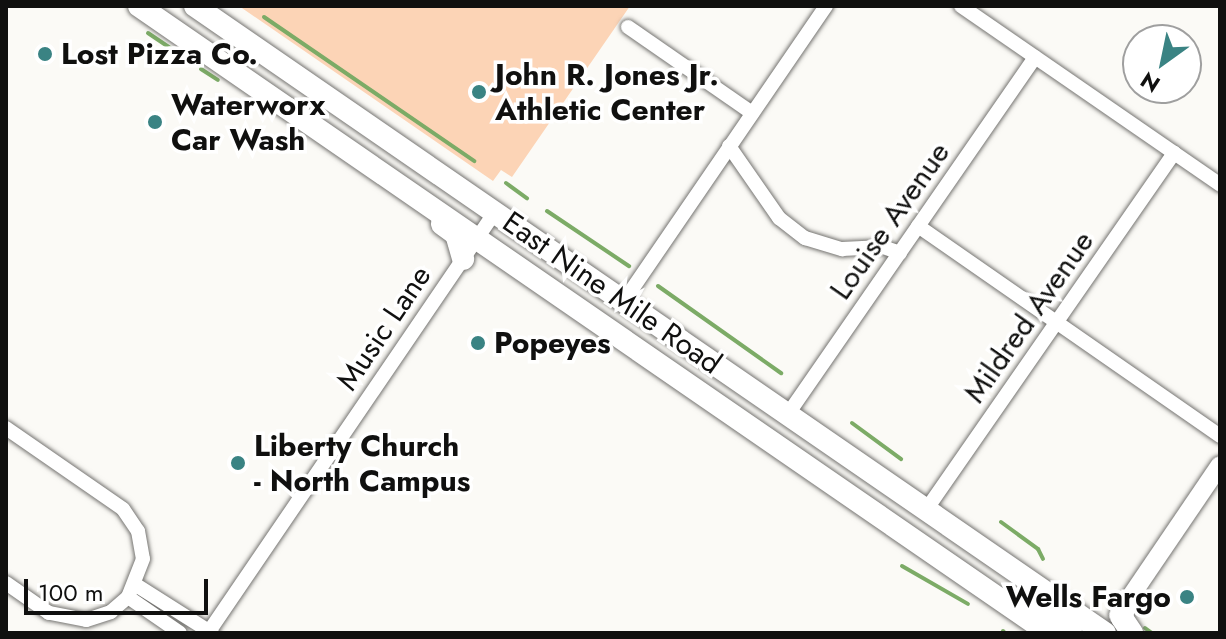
<!DOCTYPE html>
<html>
<head>
<meta charset="utf-8">
<style>
	body { margin:0 }
	#map { position:relative; width:1226px; height:639px; overflow:hidden; background:#fbfaf6; font-family:Jost,sans-serif }
	div>[style] { position:absolute }
	[style*='--x'] { left:calc(var(--x)*1px); top:calc(var(--y)*1px); width:calc(var(--w)*1px); rotate:calc(var(--a)*1deg) }
	.green>* { inset:0; background:#fcd4b6 }
	.stream>* { height:4px; margin:-2px; padding:0 2px; transform-origin:2px; border-radius:2px; background:#7cab66 }
	.roads { filter:drop-shadow(0 0 2px #757471) drop-shadow(0 0 2px #757471) }
	.minor>* { height:14px; margin:-7px; padding:0 7px; transform-origin:7px; border-radius:7px; background:#fff }
	.tertiary>* { height:18px; margin:-9px; padding:0 9px; transform-origin:9px; border-radius:9px; background:#fff }
	.primary>* { height:22px; margin:-11px; padding:0 11px; transform-origin:11px; border-radius:11px; background:#fff }
	.dots>* { width:22px; height:22px; translate:-50% -50%; box-sizing:border-box; border:4px solid #fff; border-radius:50% }
	span { translate:-50% -50%; white-space:nowrap; text-align:center; line-height:1.15; -webkit-text-stroke:7px #fff; paint-order:stroke }
	.poi-label { font-size:30px; color:#10100f; font-weight:700 }
	.left { translate:0 -50%; text-align:left }
	.right { translate:-100% -50%; text-align:right }
	.street-label { font-size:30px; color:#10100f }
	.frame { position:absolute; inset:0; border:8px solid #10100f; pointer-events:none }
	.north { position:absolute; left:1122px; top:24px; width:80px; height:80px; box-sizing:border-box; background:#fff; border:2px solid #9f9f9f; border-radius:50%; rotate:213deg; font-size:22px; font-weight:700; line-height:32px; text-align:center; color:#10100f }
	.north::after { content:''; display:block; margin:auto; width:28px; height:36px; background:#3a8383; clip-path:polygon(50% 0,100% 100%,50% 72%,0 100%) }
	.scale { position:absolute; left:24px; top:579px; width:184px; height:36px; box-sizing:border-box; border:4px solid #10100f; border-top:0; padding-left:10px; font-size:24px; line-height:28px; white-space:nowrap; color:#10100f; -webkit-text-stroke:6px #fff; paint-order:stroke }
</style>
</head>
<body>
<div id="map">
	<div class="green">
		<i style="clip-path:polygon(239px 6px,630px 6px,512px 177px,501px 170px,493px 181px)"></i>
	</div>
	<div class="stream">
		<i style="--x:264;--y:17;--w:255;--a:34.4"></i>
		<i style="--x:148;--y:33;--w:34;--a:34"></i>
		<i style="--x:201;--y:69;--w:20;--a:33"></i>
		<i style="--x:506;--y:183;--w:26;--a:36"></i>
		<i style="--x:547;--y:211;--w:99;--a:33.9"></i>
		<i style="--x:658;--y:286;--w:151;--a:35.3"></i>
		<i style="--x:852;--y:423;--w:61;--a:36.3"></i>
		<i style="--x:1001;--y:522;--w:46;--a:36.1"></i>
		<i style="--x:1038;--y:549;--w:11;--a:63"></i>
		<i style="--x:902;--y:566;--w:76;--a:29.9"></i>
		<i style="--x:1145;--y:628;--w:9;--a:36"></i>
		<i style="--x:1003;--y:631;--w:3;--a:45"></i>
	</div>
	<div class="roads">
		<div class="minor">
			<i style="--x:961;--y:6;--w:315;--a:34.6"></i>
			<i style="--x:628;--y:27;--w:151;--a:34.7"></i>
			<i style="--x:729;--y:146;--w:88;--a:55.2"></i>
			<i style="--x:779;--y:218;--w:33;--a:38"></i>
			<i style="--x:805;--y:238;--w:39;--a:17"></i>
			<i style="--x:842;--y:249;--w:41;--a:-2.8"></i>
			<i style="--x:883;--y:247;--w:18;--a:19"></i>
			<i style="--x:918;--y:226;--w:368;--a:34.8"></i>
			<i style="--x:624;--y:301;--w:358;--a:-55.6"></i>
			<i style="--x:788;--y:414;--w:434;--a:-55.3"></i>
			<i style="--x:6;--y:428;--w:142;--a:34.7"></i>
			<i style="--x:123;--y:509;--w:27;--a:56"></i>
			<i style="--x:138;--y:531;--w:28;--a:80"></i>
			<i style="--x:143;--y:559;--w:41;--a:111.5"></i>
			<i style="--x:128;--y:597;--w:23;--a:139"></i>
			<i style="--x:111;--y:612;--w:26;--a:162"></i>
			<i style="--x:86;--y:620;--w:38;--a:-169"></i>
			<i style="--x:49;--y:613;--w:52;--a:-145.1"></i>
			<i style="--x:926;--y:510;--w:435;--a:-55.2"></i>
			<i style="--x:136;--y:585;--w:90;--a:32.3"></i>
			<i style="--x:128;--y:597;--w:63;--a:34.7"></i>
			<i style="--x:208;--y:633;--w:510;--a:-55.72"></i>
		</div>
		<div class="tertiary">
			<i style="--x:1118;--y:615;--w:181;--a:-55.8"></i>
		</div>
		<div class="primary">
			<i style="--x:139;--y:6;--w:1105;--a:34.57"></i>
			<i style="--x:195;--y:6;--w:1105;--a:34.57"></i>
			<i style="--x:442;--y:224;--w:17;--a:36"></i>
			<i style="--x:456;--y:234;--w:26;--a:74"></i>
			<i style="--x:1124;--y:607;--w:11;--a:100"></i>
			<i style="--x:1122;--y:618;--w:18;--a:56"></i>
			<i style="--x:1039;--y:613;--w:38;--a:32"></i>
		</div>
	</div>
	<div class="dots">
		<i style="left:45px;top:54px;background:#3a8383"></i>
		<i style="left:479px;top:92px;background:#3a8383"></i>
		<i style="left:155px;top:122px;background:#3a8383"></i>
		<i style="left:478px;top:343px;background:#3a8383"></i>
		<i style="left:238px;top:463px;background:#3a8383"></i>
		<i style="left:1187px;top:597px;background:#3a8383"></i>
	</div>
	<div class="poi-label">
		<span class="left" style="left:61px;top:54px">Lost Pizza Co.</span>
		<span class="left" style="left:495px;top:92px">John R. Jones Jr.<br>Athletic Center</span>
		<span class="left" style="left:171px;top:122px">Waterworx<br>Car Wash</span>
		<span class="left" style="left:494px;top:343px">Popeyes</span>
		<span class="left" style="left:254px;top:463px">Liberty Church<br>- North Campus</span>
		<span class="right" style="left:1171px;top:597px">Wells Fargo</span>
	</div>
	<div class="street-label">
		<span style="left:890px;top:221px;rotate:-55deg">Louise Avenue</span>
		<span style="left:612px;top:293px;rotate:35deg">East Nine Mile Road</span>
		<span style="left:1029px;top:317px;rotate:-55deg">Mildred Avenue</span>
		<span style="left:384px;top:328px;rotate:-56deg">Music Lane</span>
	</div>
	<div class="frame"></div>
	<div class="north">N</div>
	<div class="scale">100 m</div>
</div>
</body>
</html>
